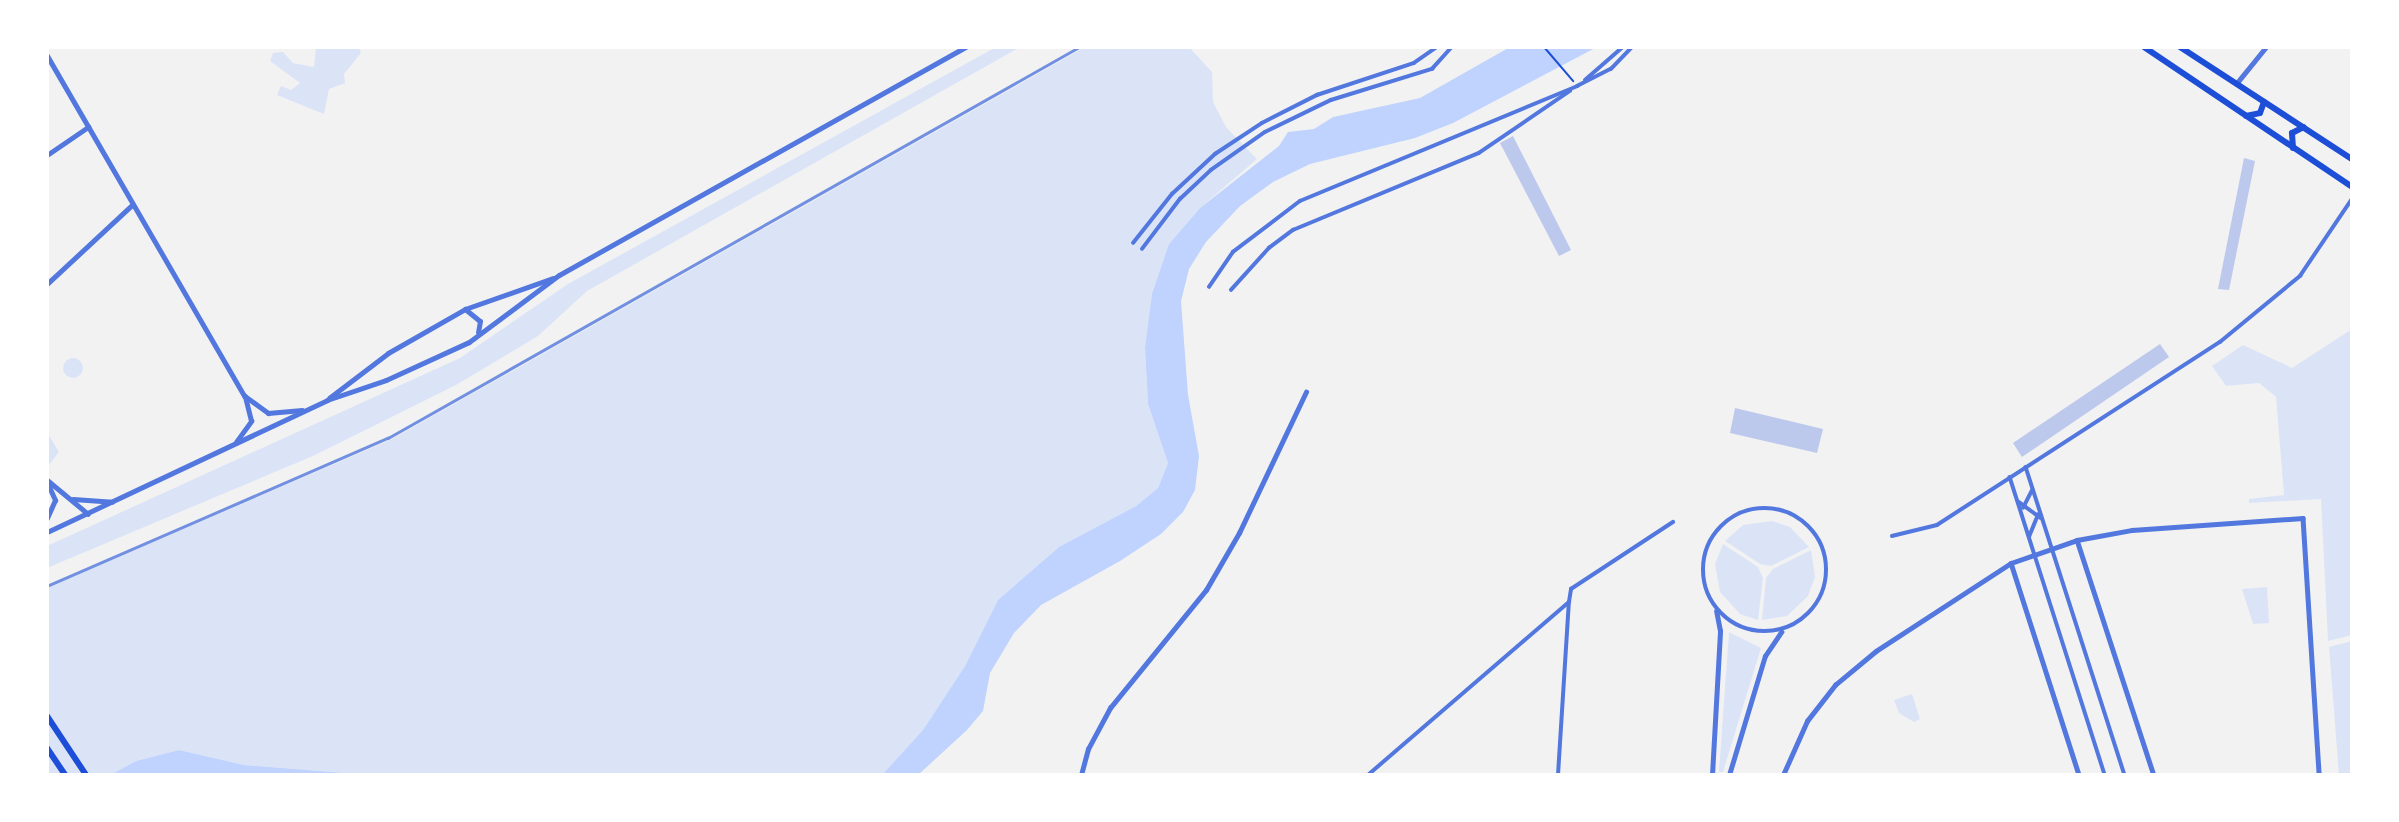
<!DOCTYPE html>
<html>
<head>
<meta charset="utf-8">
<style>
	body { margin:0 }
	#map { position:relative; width:2399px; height:822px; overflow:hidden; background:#f2f2f2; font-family:Rubik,sans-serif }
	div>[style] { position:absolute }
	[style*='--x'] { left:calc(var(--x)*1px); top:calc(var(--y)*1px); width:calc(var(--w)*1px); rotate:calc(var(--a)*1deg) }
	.green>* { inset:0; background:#dbe4f7 }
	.round { border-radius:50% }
	.water>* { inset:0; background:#bfd3fe }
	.building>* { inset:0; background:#bdc9ec }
	.path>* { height:2px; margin:-1px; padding:0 1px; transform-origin:1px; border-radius:1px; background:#1d4ed8 }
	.pedestrian>* { height:3.5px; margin:-1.75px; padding:0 1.75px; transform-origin:1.75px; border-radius:1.75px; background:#5277de }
	.minor>* { height:4.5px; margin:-2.25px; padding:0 2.25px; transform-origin:2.25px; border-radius:2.25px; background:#5277de }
	.minor>.ring { margin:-2.25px; padding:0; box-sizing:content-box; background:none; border:4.5px solid #5277de; border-radius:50% }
	.tertiary>* { height:5px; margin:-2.5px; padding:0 2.5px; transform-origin:2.5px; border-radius:2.5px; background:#5277de }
	.secondary>* { height:6px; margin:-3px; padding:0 3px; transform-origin:3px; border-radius:3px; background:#1d4ed8 }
	.primary>* { height:6px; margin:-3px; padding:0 3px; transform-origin:3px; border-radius:3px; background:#1d4ed8 }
	.rail>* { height:2.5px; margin:-1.25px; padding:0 1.25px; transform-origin:1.25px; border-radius:1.25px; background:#7290e2 }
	span { translate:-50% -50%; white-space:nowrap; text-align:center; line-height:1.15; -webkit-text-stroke:6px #fff; paint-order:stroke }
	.frame { position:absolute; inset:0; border:49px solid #fff; pointer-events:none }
</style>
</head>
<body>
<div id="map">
	<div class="green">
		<i style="clip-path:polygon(316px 47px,359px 47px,361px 53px,344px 74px,345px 83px,329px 89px,324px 114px,277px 95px,281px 86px,291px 90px,300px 83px,270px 61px,273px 53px,283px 52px,293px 63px,314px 67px)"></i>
		<i style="clip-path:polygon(996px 47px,1020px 47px,587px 291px,538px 336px,456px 385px,313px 456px,47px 568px,47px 546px,460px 358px,568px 284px)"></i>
		<i style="clip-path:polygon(1085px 47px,1189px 47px,1212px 72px,1213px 102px,1226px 127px,1257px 159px,1200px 208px,1169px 244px,1152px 292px,1145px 347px,1148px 404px,1168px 463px,1158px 488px,1136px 506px,1059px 547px,998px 600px,965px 666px,923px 730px,882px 775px,370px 775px,244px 765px,179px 750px,136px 761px,110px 775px,47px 775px,47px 588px,392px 439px)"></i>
		<i style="clip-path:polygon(2352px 329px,2352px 635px,2328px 641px,2321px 499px,2249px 503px,2249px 499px,2284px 495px,2276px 397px,2259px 383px,2226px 386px,2212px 366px,2243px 345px,2292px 368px)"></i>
		<i class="round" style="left:63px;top:358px;width:20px;height:20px"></i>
		<i style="clip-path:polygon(47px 432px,59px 452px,49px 465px,47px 463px)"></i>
		<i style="clip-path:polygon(1772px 521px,1790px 527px,1809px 547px,1771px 566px,1760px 564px,1725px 541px,1743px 525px)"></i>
		<i style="clip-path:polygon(1723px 544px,1758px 567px,1763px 578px,1758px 620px,1740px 614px,1720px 592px,1715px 564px)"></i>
		<i style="clip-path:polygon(1811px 550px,1815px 577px,1808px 596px,1787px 616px,1762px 620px,1766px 578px,1773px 569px)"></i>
		<i style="clip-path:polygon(2267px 587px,2269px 623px,2253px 624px,2242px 589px)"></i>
		<i style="clip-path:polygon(1729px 632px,1761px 648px,1723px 772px,1719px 772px)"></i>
		<i style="clip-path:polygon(2352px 641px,2352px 775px,2339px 775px,2329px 647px)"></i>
		<i style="clip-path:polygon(1912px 694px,1920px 719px,1914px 722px,1899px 713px,1894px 700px)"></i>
	</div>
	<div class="water">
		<i style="clip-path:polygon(1510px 47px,1597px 47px,1453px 123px,1415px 138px,1310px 164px,1273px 182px,1240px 206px,1206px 242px,1189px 269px,1181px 301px,1188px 395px,1199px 456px,1195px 490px,1183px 512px,1161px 534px,1120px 561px,1041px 605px,1014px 633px,990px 673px,983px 711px,967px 730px,918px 775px,882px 775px,923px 730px,965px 666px,998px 600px,1059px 547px,1136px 506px,1158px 488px,1168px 463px,1148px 404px,1145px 347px,1152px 293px,1169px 244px,1200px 208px,1279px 146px,1288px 132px,1314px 129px,1333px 117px,1420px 98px)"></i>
		<i style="clip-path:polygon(179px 750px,244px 765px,370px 775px,110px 775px,136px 761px)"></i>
	</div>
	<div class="building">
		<i style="clip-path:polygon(1513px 136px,1571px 250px,1559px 256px,1500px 143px)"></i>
		<i style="clip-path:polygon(2244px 158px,2255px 161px,2229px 290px,2218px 289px)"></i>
		<i style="clip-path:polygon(2160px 344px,2169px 357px,2022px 457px,2013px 443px)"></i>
		<i style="clip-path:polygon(1735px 408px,1823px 429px,1817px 453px,1730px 433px)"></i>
	</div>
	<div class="path">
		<i style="--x:1544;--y:47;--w:45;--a:49.5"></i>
	</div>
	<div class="pedestrian">
		<i style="--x:1585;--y:80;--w:50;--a:-41"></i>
		<i style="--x:1133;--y:243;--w:63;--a:-51.5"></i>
		<i style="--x:1172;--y:194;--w:59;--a:-42.9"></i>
		<i style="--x:1215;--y:154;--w:56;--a:-33.4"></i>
		<i style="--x:1262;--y:123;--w:62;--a:-27"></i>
		<i style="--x:1317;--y:95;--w:102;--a:-18.3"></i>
		<i style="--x:1414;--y:63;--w:28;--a:-35"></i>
		<i style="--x:1142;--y:249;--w:63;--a:-52.8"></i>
		<i style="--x:1180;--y:199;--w:42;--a:-43.1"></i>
		<i style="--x:1211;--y:170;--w:66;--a:-35.1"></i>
		<i style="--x:1265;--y:132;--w:73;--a:-25.9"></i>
		<i style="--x:1331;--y:100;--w:106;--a:-17.1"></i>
		<i style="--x:1432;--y:69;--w:30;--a:-48"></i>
		<i style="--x:1209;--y:287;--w:42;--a:-55.6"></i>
		<i style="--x:1233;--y:252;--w:84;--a:-37.3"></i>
		<i style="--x:1300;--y:201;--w:300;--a:-22.5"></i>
		<i style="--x:1577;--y:86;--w:38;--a:-27"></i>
		<i style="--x:1611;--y:69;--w:30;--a:-46"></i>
		<i style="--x:1231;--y:290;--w:57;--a:-47.9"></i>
		<i style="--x:1269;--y:248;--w:30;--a:-37"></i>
		<i style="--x:1293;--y:230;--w:201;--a:-22.5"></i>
		<i style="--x:1479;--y:153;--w:110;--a:-34.3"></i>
		<i style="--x:2026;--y:467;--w:324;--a:72.2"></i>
		<i style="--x:2010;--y:477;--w:313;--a:72.3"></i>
		<i style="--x:2019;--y:502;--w:27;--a:36"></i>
		<i style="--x:2023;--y:508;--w:20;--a:-63"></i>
		<i style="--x:1892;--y:536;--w:46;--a:-13.7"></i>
		<i style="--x:1937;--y:525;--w:337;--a:-32.9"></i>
		<i style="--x:2220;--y:342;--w:104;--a:-39.5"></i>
		<i style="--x:2300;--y:276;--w:93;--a:-56"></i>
		<i style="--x:2029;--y:537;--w:24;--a:-68"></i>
		<i style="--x:1368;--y:775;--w:265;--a:-40.7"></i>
		<i style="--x:1569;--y:602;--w:13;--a:-81"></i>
		<i style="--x:1571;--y:589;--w:122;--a:-33.3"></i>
		<i style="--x:1558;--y:775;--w:173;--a:-86.4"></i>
	</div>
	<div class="minor">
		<i style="--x:47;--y:55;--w:394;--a:59.9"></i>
		<i style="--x:245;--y:396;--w:29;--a:36"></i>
		<i style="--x:268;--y:413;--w:34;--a:-5"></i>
		<i style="--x:2236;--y:84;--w:48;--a:-51"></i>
		<i style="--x:47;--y:155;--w:50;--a:-34.3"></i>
		<i style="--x:47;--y:284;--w:116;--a:-42.9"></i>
		<i style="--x:236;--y:442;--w:26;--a:-54"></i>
		<i style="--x:251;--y:421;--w:25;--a:-104"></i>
		<i class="ring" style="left:1703px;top:508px;width:119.5px;height:119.5px"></i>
		<i style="--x:2077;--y:540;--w:247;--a:71.9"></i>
		<i style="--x:2011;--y:563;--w:223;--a:72.2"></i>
		<i style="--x:1081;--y:775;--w:27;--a:-75"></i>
		<i style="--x:1088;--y:749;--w:47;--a:-61.8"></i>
		<i style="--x:1110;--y:708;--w:152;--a:-50.9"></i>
		<i style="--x:1206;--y:590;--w:66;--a:-59.9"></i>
		<i style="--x:1239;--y:533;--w:156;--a:-64.6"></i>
		<i style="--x:1712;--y:775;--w:144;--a:-86.8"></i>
		<i style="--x:1720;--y:631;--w:20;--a:-101"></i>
		<i style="--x:1729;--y:775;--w:124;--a:-73.2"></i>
		<i style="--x:1765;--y:656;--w:29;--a:-56"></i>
		<i style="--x:1783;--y:775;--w:59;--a:-66"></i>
		<i style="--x:1807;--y:721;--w:46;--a:-52.1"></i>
		<i style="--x:1835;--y:685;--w:53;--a:-39.7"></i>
		<i style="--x:1876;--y:651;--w:161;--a:-33.1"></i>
		<i style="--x:2011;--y:563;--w:70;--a:-19.2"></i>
		<i style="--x:2077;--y:540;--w:56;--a:-10.3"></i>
		<i style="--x:2132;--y:530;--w:171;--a:-4"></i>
		<i style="--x:2303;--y:518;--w:257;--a:86.4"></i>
	</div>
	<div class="tertiary">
		<i style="--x:465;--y:309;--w:19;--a:39"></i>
		<i style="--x:480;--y:321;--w:11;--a:100"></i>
		<i style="--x:329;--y:398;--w:74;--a:-37.3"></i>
		<i style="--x:388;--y:353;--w:89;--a:-29.7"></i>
		<i style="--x:465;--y:309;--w:93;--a:-19.4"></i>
		<i style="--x:47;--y:480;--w:53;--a:39.7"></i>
		<i style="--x:47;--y:482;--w:20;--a:66"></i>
		<i style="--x:55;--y:500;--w:20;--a:114"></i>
		<i style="--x:73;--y:499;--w:39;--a:4"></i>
		<i style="--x:47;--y:532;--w:310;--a:-25.2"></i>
		<i style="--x:327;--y:400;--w:62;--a:-18.7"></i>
		<i style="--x:386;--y:380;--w:91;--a:-24.6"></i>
		<i style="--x:469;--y:342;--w:112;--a:-36.7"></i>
		<i style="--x:559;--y:275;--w:467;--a:-29.3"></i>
	</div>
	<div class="secondary">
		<i style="--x:47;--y:716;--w:71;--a:56.5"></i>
		<i style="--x:47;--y:748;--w:32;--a:56"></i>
	</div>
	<div class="primary">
		<i style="--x:2144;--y:47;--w:251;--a:33.9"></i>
		<i style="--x:2180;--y:47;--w:205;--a:33.1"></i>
		<i style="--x:2246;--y:116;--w:14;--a:-12"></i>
		<i style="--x:2260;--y:113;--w:12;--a:-70"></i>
		<i style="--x:2293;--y:148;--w:15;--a:-94"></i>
		<i style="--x:2292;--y:133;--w:13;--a:-27"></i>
	</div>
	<div class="rail">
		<i style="--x:47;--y:586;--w:372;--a:-23.5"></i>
		<i style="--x:388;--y:438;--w:794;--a:-29.5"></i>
	</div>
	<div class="frame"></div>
</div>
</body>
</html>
